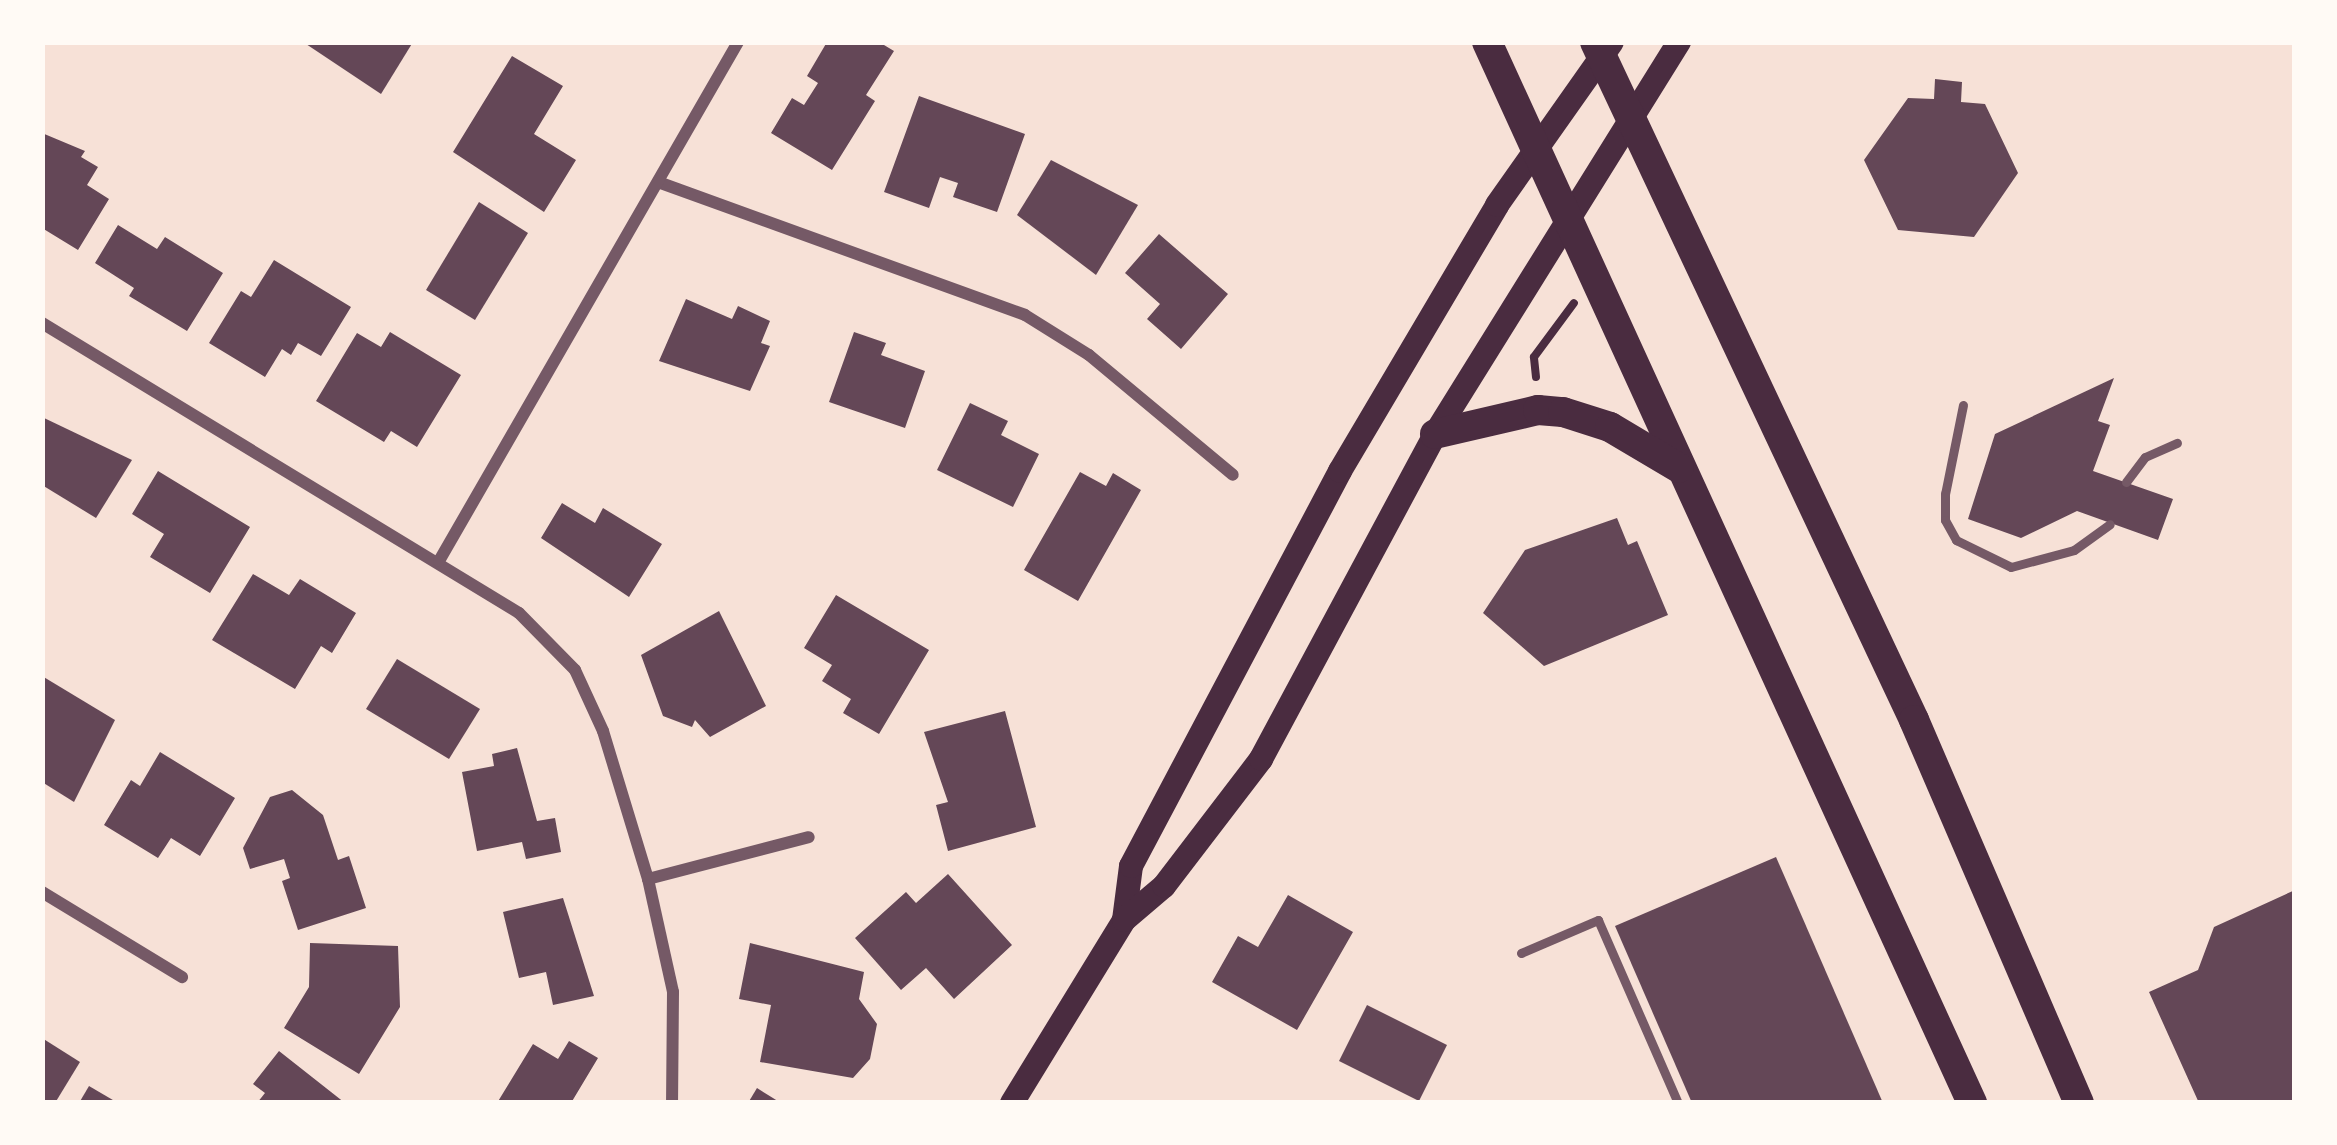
<!DOCTYPE html>
<html>
<head>
<meta charset="utf-8">
<style>
	body { margin:0 }
	#map { position:relative; width:2337px; height:1145px; overflow:hidden; background:#f7e1d7; font-family:Mulish,sans-serif }
	div>[style] { position:absolute }
	[style*='--x'] { left:calc(var(--x)*1px); top:calc(var(--y)*1px); width:calc(var(--w)*1px); rotate:calc(var(--a)*1deg) }
	.building>* { inset:0; background:#644757 }
	.path>* { height:8px; margin:-4px; padding:0 4px; transform-origin:4px; border-radius:4px; background:#4a2c40 }
	.service>* { height:9px; margin:-4.5px; padding:0 4.5px; transform-origin:4.5px; border-radius:4.5px; background:#755966 }
	.minor>* { height:12px; margin:-6px; padding:0 6px; transform-origin:6px; border-radius:6px; background:#755966 }
	.secondary>* { height:24px; margin:-12px; padding:0 12px; transform-origin:12px; border-radius:12px; background:#4a2c40 }
	.primary>* { height:30px; margin:-15px; padding:0 15px; transform-origin:15px; border-radius:15px; background:#4a2c40 }
	span { translate:-50% -50%; white-space:nowrap; text-align:center; line-height:1.15; -webkit-text-stroke:9px #fffaf5; paint-order:stroke }
	.frame { position:absolute; inset:0; border:45px solid #fffaf5; pointer-events:none }
</style>
</head>
<body>
<div id="map">
	<div class="building">
		<i style="clip-path:polygon(303px 42px,413px 42px,381px 94px)"></i>
		<i style="clip-path:polygon(827px 42px,879px 42px,894px 51px,866px 95px,875px 101px,832px 170px,771px 133px,792px 98px,804px 105px,818px 83px,807px 76px)"></i>
		<i style="clip-path:polygon(512px 56px,563px 86px,534px 134px,576px 160px,544px 212px,453px 152px)"></i>
		<i style="clip-path:polygon(1935px 79px,1962px 82px,1961px 102px,1985px 104px,2018px 173px,1974px 237px,1898px 230px,1864px 160px,1908px 98px,1934px 99px)"></i>
		<i style="clip-path:polygon(919px 96px,1025px 134px,997px 212px,953px 197px,958px 183px,940px 177px,929px 208px,884px 192px)"></i>
		<i style="clip-path:polygon(42px 133px,85px 151px,81px 157px,98px 167px,87px 185px,109px 199px,78px 250px,42px 228px)"></i>
		<i style="clip-path:polygon(1051px 160px,1138px 205px,1096px 275px,1017px 215px)"></i>
		<i style="clip-path:polygon(479px 202px,528px 233px,475px 320px,426px 290px)"></i>
		<i style="clip-path:polygon(118px 225px,157px 249px,165px 237px,223px 273px,187px 331px,129px 296px,134px 288px,95px 263px)"></i>
		<i style="clip-path:polygon(1159px 234px,1228px 294px,1181px 349px,1147px 319px,1160px 304px,1125px 273px)"></i>
		<i style="clip-path:polygon(274px 260px,351px 307px,321px 356px,298px 343px,291px 355px,282px 349px,265px 377px,209px 343px,241px 291px,251px 297px)"></i>
		<i style="clip-path:polygon(686px 299px,732px 319px,738px 306px,770px 321px,761px 343px,770px 346px,750px 391px,659px 361px)"></i>
		<i style="clip-path:polygon(390px 332px,461px 375px,417px 447px,391px 431px,384px 442px,316px 401px,357px 333px,381px 347px)"></i>
		<i style="clip-path:polygon(854px 332px,886px 343px,881px 355px,925px 371px,905px 428px,829px 402px)"></i>
		<i style="clip-path:polygon(2114px 378px,2098px 421px,2110px 425px,2093px 471px,2173px 499px,2158px 540px,2077px 511px,2021px 538px,1968px 519px,1995px 434px)"></i>
		<i style="clip-path:polygon(970px 403px,1008px 421px,1001px 435px,1039px 454px,1013px 507px,937px 470px)"></i>
		<i style="clip-path:polygon(42px 417px,132px 460px,96px 518px,42px 485px)"></i>
		<i style="clip-path:polygon(158px 471px,250px 527px,210px 593px,150px 557px,164px 534px,132px 514px)"></i>
		<i style="clip-path:polygon(1080px 472px,1106px 486px,1113px 473px,1141px 490px,1078px 601px,1024px 570px)"></i>
		<i style="clip-path:polygon(562px 503px,595px 523px,603px 508px,662px 544px,629px 597px,541px 538px)"></i>
		<i style="clip-path:polygon(1617px 518px,1628px 545px,1637px 541px,1668px 615px,1544px 666px,1483px 613px,1525px 550px)"></i>
		<i style="clip-path:polygon(253px 574px,289px 595px,300px 579px,356px 613px,332px 653px,321px 646px,295px 689px,212px 640px)"></i>
		<i style="clip-path:polygon(836px 595px,929px 650px,879px 734px,843px 713px,851px 699px,822px 681px,832px 665px,804px 648px)"></i>
		<i style="clip-path:polygon(719px 611px,766px 706px,710px 737px,695px 720px,692px 727px,663px 716px,641px 655px)"></i>
		<i style="clip-path:polygon(397px 659px,480px 709px,449px 759px,366px 709px)"></i>
		<i style="clip-path:polygon(42px 676px,115px 720px,74px 802px,42px 782px)"></i>
		<i style="clip-path:polygon(1005px 711px,1036px 827px,948px 851px,936px 805px,948px 802px,924px 732px)"></i>
		<i style="clip-path:polygon(517px 748px,537px 821px,555px 818px,561px 852px,526px 859px,522px 842px,477px 851px,462px 772px,494px 766px,492px 754px)"></i>
		<i style="clip-path:polygon(160px 752px,235px 798px,200px 856px,171px 838px,158px 858px,104px 825px,131px 780px,140px 786px)"></i>
		<i style="clip-path:polygon(292px 790px,323px 815px,338px 860px,349px 856px,366px 908px,298px 930px,282px 881px,290px 878px,284px 859px,250px 869px,243px 848px,270px 797px)"></i>
		<i style="clip-path:polygon(1776px 857px,1883px 1103px,1692px 1103px,1615px 926px)"></i>
		<i style="clip-path:polygon(948px 874px,1012px 945px,954px 999px,926px 968px,901px 990px,855px 938px,906px 892px,916px 903px)"></i>
		<i style="clip-path:polygon(2295px 890px,2295px 1103px,2199px 1103px,2149px 992px,2198px 970px,2214px 927px)"></i>
		<i style="clip-path:polygon(1288px 895px,1353px 932px,1297px 1030px,1212px 982px,1238px 936px,1258px 947px)"></i>
		<i style="clip-path:polygon(563px 898px,594px 996px,553px 1005px,546px 972px,519px 978px,503px 912px)"></i>
		<i style="clip-path:polygon(310px 943px,398px 946px,400px 1007px,359px 1074px,284px 1028px,309px 987px)"></i>
		<i style="clip-path:polygon(750px 943px,864px 972px,859px 999px,877px 1024px,870px 1059px,853px 1078px,760px 1062px,771px 1005px,739px 999px)"></i>
		<i style="clip-path:polygon(1367px 1005px,1447px 1045px,1419px 1101px,1339px 1061px)"></i>
		<i style="clip-path:polygon(42px 1038px,80px 1062px,55px 1103px,42px 1103px)"></i>
		<i style="clip-path:polygon(569px 1041px,598px 1058px,571px 1103px,497px 1103px,533px 1044px,558px 1059px)"></i>
		<i style="clip-path:polygon(279px 1051px,345px 1103px,257px 1103px,265px 1093px,253px 1084px)"></i>
		<i style="clip-path:polygon(89px 1086px,118px 1103px,79px 1103px)"></i>
		<i style="clip-path:polygon(757px 1088px,781px 1103px,748px 1103px)"></i>
	</div>
	<div class="path">
		<i style="--x:1536;--y:377;--w:20;--a:-96"></i>
		<i style="--x:1534;--y:357;--w:67;--a:-53.5"></i>
	</div>
	<div class="service">
		<i style="--x:1963;--y:405;--w:91;--a:101.4"></i>
		<i style="--x:1945;--y:494;--w:26;--a:90"></i>
		<i style="--x:1945;--y:520;--w:23;--a:61"></i>
		<i style="--x:1956;--y:540;--w:61;--a:26.1"></i>
		<i style="--x:2011;--y:567;--w:65;--a:-15.1"></i>
		<i style="--x:2074;--y:550;--w:44;--a:-35.8"></i>
		<i style="--x:2126;--y:482;--w:31;--a:-53"></i>
		<i style="--x:2145;--y:457;--w:35;--a:-24"></i>
		<i style="--x:1521;--y:953;--w:84;--a:-23.2"></i>
		<i style="--x:1598;--y:920;--w:200;--a:66.4"></i>
	</div>
	<div class="minor">
		<i style="--x:658;--y:182;--w:390;--a:19.9"></i>
		<i style="--x:1025;--y:315;--w:75;--a:32"></i>
		<i style="--x:1089;--y:355;--w:187;--a:39.8"></i>
		<i style="--x:42;--y:323;--w:558;--a:31.3"></i>
		<i style="--x:519;--y:613;--w:80;--a:45.5"></i>
		<i style="--x:575;--y:670;--w:67;--a:65.3"></i>
		<i style="--x:603;--y:731;--w:155;--a:73.1"></i>
		<i style="--x:648;--y:879;--w:116;--a:77.5"></i>
		<i style="--x:673;--y:992;--w:111;--a:90.5"></i>
		<i style="--x:439;--y:561;--w:599;--a:-60.05"></i>
		<i style="--x:648;--y:879;--w:166;--a:-14.6"></i>
		<i style="--x:42;--y:892;--w:164;--a:31.3"></i>
	</div>
	<div class="secondary">
		<i style="--x:1124;--y:920;--w:54;--a:-82.6"></i>
		<i style="--x:1131;--y:866;--w:447;--a:-62.1"></i>
		<i style="--x:1340;--y:471;--w:309;--a:-59.4"></i>
		<i style="--x:1497;--y:205;--w:199;--a:-54.8"></i>
		<i style="--x:1012;--y:1103;--w:215;--a:-58.5"></i>
		<i style="--x:1124;--y:920;--w:52;--a:-40.4"></i>
		<i style="--x:1164;--y:886;--w:160;--a:-52.6"></i>
		<i style="--x:1261;--y:759;--w:369;--a:-61.8"></i>
		<i style="--x:1435;--y:434;--w:462;--a:-58.1"></i>
	</div>
	<div class="primary">
		<i style="--x:1487;--y:42;--w:1167;--a:65.43"></i>
		<i style="--x:1595;--y:42;--w:749;--a:64.8"></i>
		<i style="--x:1914;--y:720;--w:417;--a:66.7"></i>
		<i style="--x:1435;--y:434;--w:106;--a:-13.1"></i>
		<i style="--x:1538;--y:410;--w:25;--a:5"></i>
		<i style="--x:1563;--y:412;--w:49;--a:17.7"></i>
		<i style="--x:1610;--y:427;--w:80;--a:30.7"></i>
	</div>
	<div class="frame"></div>
</div>
</body>
</html>
